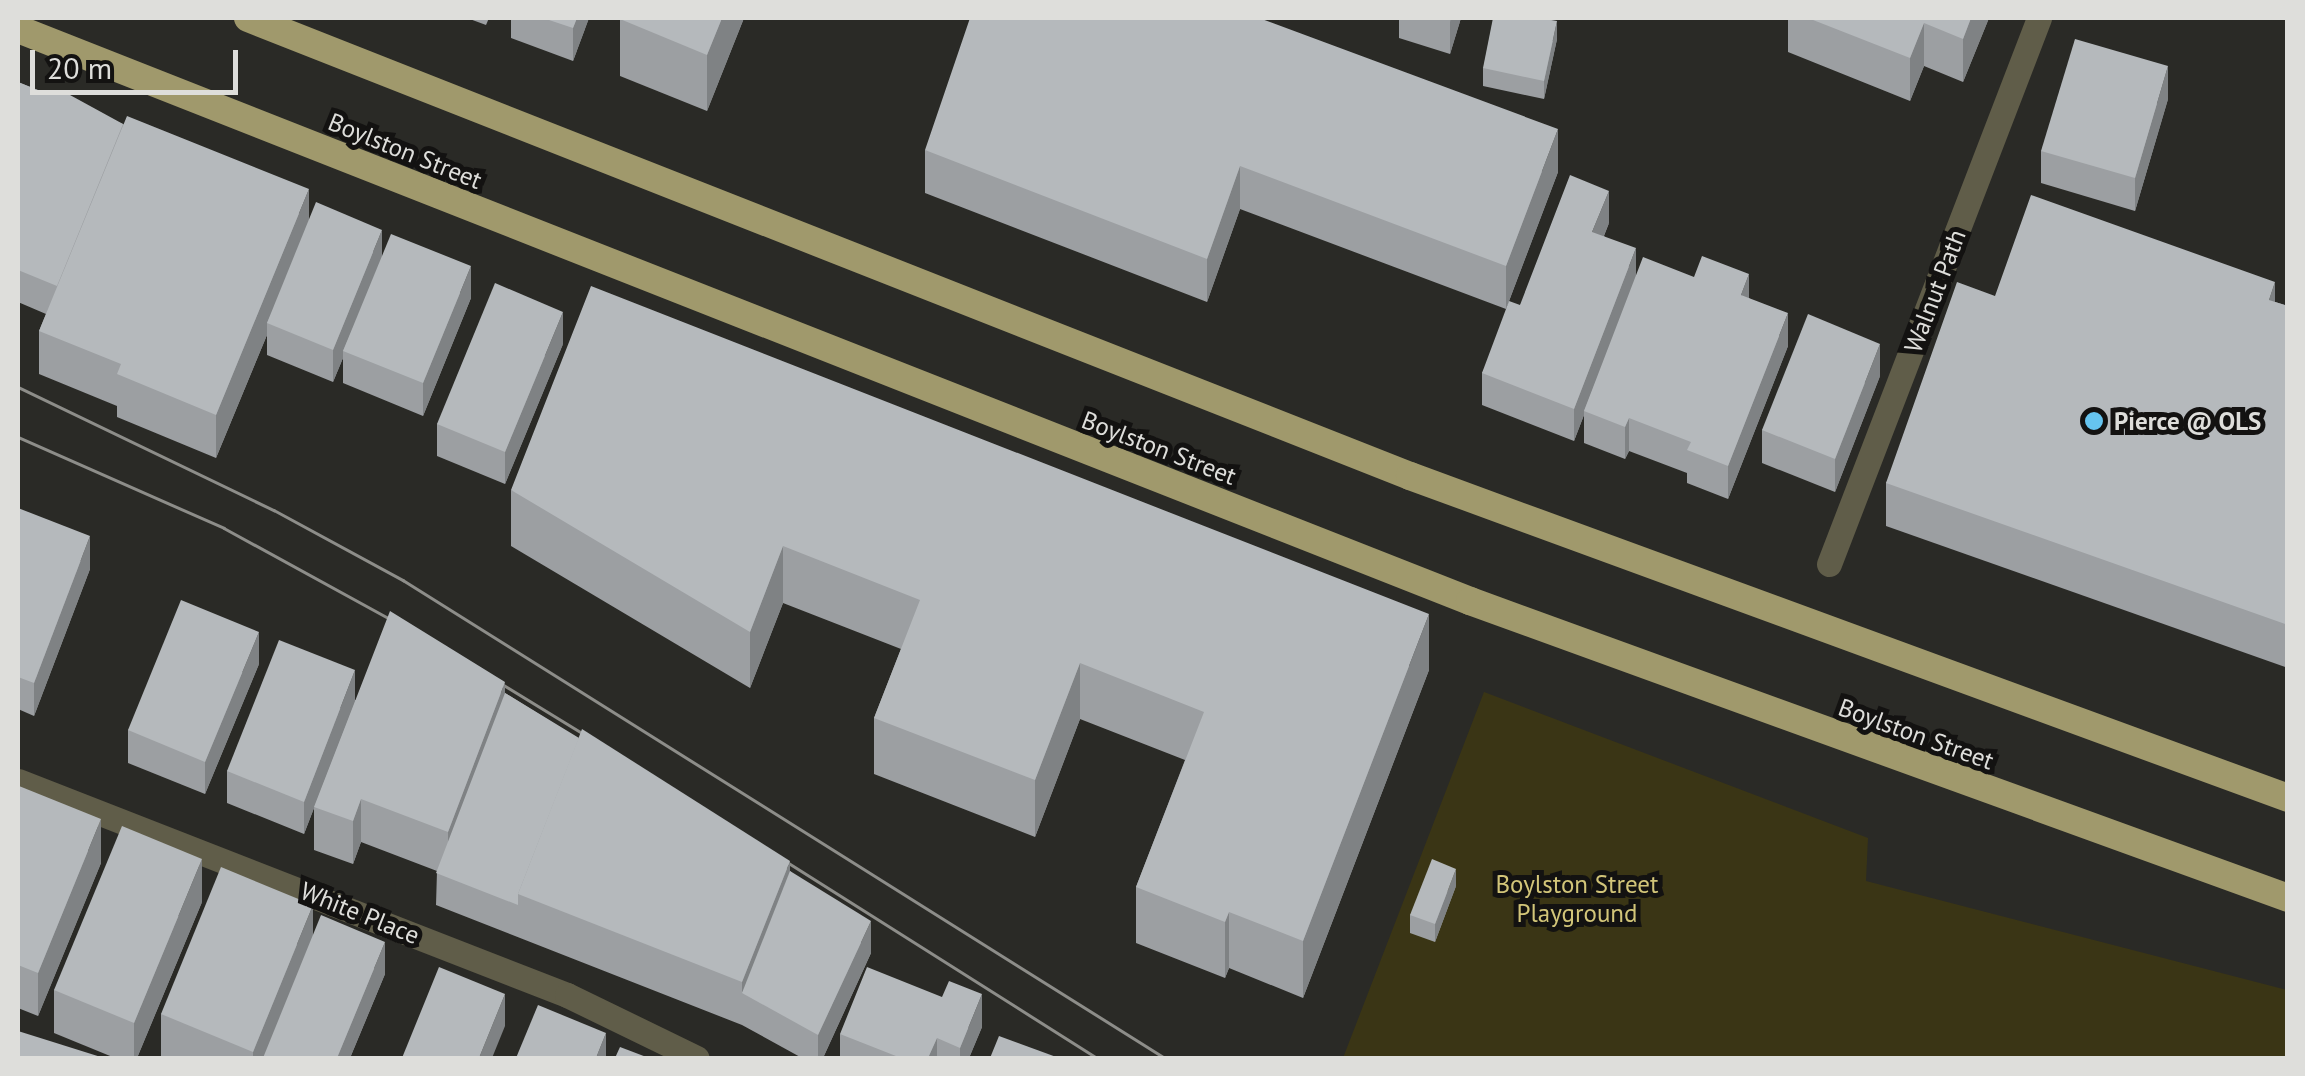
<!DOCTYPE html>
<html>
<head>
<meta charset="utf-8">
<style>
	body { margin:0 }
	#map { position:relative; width:2305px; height:1076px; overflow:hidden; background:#2a2a26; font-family:"PT Sans",sans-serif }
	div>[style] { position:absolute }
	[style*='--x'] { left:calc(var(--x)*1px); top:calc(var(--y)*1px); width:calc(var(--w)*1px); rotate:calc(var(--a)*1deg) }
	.green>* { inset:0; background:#3a3515 }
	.service>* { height:25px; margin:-12.5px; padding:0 12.5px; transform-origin:12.5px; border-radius:12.5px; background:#605d49 }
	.minor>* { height:25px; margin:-12.5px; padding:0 12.5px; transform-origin:12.5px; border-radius:12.5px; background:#605d49 }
	.trunk>* { height:28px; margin:-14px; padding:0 14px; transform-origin:14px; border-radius:14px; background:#a0996c }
	.tram>* { height:2.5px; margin:-1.25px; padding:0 1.25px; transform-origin:1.25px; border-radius:1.25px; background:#8d8d89 }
	.wall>* { inset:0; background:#9c9fa2 }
	.shaded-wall>* { inset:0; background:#7f8284 }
	.building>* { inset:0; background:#b5b9bc }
	.dots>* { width:28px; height:28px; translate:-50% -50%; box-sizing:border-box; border:5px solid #131211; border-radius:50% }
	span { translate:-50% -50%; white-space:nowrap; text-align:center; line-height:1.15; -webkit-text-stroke:10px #131211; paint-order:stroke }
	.street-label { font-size:25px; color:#dededb }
	.poi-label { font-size:25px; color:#dededb; font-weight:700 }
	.left { translate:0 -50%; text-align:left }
	.park-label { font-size:25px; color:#d2c579 }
	.frame { position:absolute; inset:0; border:20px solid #dededb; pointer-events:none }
	.scale { position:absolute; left:30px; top:50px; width:208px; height:45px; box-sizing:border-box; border:5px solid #dededb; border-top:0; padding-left:12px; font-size:30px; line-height:35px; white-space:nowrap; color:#dededb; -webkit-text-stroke:8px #131211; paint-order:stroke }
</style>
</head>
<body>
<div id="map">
	<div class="green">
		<i style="clip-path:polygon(1484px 692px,1868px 838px,1866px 881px,2287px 990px,2287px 1058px,1343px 1058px)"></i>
	</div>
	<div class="service">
		<i style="--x:1829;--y:564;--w:585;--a:-68.96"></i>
	</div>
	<div class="minor">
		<i style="--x:18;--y:781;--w:589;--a:21.3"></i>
		<i style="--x:567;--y:995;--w:144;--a:25.9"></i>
	</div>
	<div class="trunk">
		<i style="--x:248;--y:18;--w:1249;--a:21.51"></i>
		<i style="--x:1410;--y:476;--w:935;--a:20.14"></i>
		<i style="--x:18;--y:29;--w:1561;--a:21.5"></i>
		<i style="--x:1470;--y:601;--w:870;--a:19.95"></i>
	</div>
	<div class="tram">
		<i style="--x:18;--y:387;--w:284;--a:25.7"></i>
		<i style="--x:274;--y:510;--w:147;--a:28.5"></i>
		<i style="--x:403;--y:580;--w:900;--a:32.1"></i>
		<i style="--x:18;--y:437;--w:225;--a:23.8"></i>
		<i style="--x:224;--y:528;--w:214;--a:28.7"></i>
		<i style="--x:481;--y:671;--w:145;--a:31.5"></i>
		<i style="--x:765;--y:848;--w:393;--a:32.3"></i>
	</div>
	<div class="wall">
		<i style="clip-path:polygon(467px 18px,489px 18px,486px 25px)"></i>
		<i style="clip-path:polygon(511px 18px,589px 18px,573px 61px,511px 38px)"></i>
		<i style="clip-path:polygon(744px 18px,707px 111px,620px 76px,620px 19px)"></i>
		<i style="clip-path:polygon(1399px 18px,1461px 18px,1450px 54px,1399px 38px)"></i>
		<i style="clip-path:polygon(1788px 18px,1989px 18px,1963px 82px,1924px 66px,1910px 101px,1788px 52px)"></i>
		<i style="clip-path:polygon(1557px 39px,1544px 99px,1483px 86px,1483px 68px)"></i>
		<i style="clip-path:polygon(18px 82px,123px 124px,382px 256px,471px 298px,423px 416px,343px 383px,343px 358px,333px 382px,267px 355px,267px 335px,216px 458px,117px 417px,117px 406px,39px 374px,39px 331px,46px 314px,18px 302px)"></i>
		<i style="clip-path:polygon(2168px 99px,2135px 211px,2041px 183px,2041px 151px)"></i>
		<i style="clip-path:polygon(925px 150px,1558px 172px,1506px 309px,1240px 209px,1207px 302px,925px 193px)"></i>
		<i style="clip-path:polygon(1609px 223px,1604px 236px,1636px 276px,1749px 298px,1788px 346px,1728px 499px,1687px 483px,1687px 473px,1629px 451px,1625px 459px,1584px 443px,1584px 415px,1574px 441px,1482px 405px,1482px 373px,1520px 305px)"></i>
		<i style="clip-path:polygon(1995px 296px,2275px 302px,2288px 306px,2288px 668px,1886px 526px,1886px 483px)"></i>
		<i style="clip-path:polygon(563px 344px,505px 484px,437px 456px,437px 424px)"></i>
		<i style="clip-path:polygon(1880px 376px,1835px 492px,1762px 463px,1762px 430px)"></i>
		<i style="clip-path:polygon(511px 490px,1429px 670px,1303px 998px,1229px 968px,1225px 978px,1136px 943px,1136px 887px,1185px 760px,1080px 719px,1035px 837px,874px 774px,874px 718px,901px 649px,783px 603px,750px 688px,511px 546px)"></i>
		<i style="clip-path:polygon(18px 508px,90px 569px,34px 716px,18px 709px)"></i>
		<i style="clip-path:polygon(259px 664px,205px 794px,128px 763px,128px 730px)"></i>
		<i style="clip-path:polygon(505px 693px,790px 871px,871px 953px,823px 1058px,802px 1058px,742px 1025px,436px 905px,437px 871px,361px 842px,353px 864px,314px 850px,314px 808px,304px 834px,227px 803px,227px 771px,355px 700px)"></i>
		<i style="clip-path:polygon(18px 788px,101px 863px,38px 1016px,18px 1008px)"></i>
		<i style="clip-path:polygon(1456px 886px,1435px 942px,1410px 933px,1410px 915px)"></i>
		<i style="clip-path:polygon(202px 902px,137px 1058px,115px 1058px,54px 1033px,54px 990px)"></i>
		<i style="clip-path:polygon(313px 936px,385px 974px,350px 1058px,164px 1058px,161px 1057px,161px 1014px)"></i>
		<i style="clip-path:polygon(982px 1027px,969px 1058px,840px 1058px,840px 1034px)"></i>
	</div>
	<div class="shaded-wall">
		<i style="clip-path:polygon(577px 18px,589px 18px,573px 61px,573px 28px)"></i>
		<i style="clip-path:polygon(722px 18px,744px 18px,707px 111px,707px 55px)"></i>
		<i style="clip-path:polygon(1451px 18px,1461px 18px,1450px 54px,1450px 22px)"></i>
		<i style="clip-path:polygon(1971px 18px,1989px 18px,1963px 82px,1963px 39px)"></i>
		<i style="clip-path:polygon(1557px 21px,1557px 39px,1544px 99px,1544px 81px)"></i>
		<i style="clip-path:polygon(1924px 23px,1924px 66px,1910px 101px,1910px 58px)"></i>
		<i style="clip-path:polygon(2168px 66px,2168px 99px,2135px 211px,2135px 178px)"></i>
		<i style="clip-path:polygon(1558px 129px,1558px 172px,1506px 309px,1506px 266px)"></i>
		<i style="clip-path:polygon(1240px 166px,1240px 209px,1207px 302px,1207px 259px)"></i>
		<i style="clip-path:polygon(309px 189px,309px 232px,267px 323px,267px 335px,216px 458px,216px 415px)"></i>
		<i style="clip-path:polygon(1609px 191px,1609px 223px,1592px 264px,1592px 232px)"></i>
		<i style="clip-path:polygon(382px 230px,382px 262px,343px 351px,343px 358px,333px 382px,333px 350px)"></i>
		<i style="clip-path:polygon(1636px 248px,1636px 281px,1584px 411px,1584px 415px,1574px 441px,1574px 409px)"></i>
		<i style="clip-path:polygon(471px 266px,471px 298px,423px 416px,423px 383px)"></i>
		<i style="clip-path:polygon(1749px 274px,1749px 306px,1741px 295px)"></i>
		<i style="clip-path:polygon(2275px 282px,2275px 325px,2269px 300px)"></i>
		<i style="clip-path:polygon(563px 312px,563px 344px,505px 484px,505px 452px)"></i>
		<i style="clip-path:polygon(1788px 313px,1788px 346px,1728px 499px,1728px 466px)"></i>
		<i style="clip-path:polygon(1880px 344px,1880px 376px,1835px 492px,1835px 459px)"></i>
		<i style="clip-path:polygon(1629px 418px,1629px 451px,1625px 459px,1625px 427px)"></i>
		<i style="clip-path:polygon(90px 536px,90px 569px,34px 716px,34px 683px)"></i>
		<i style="clip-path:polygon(783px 546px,783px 603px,750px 688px,750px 632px)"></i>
		<i style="clip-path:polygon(1429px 614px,1429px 670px,1303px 998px,1303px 941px)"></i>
		<i style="clip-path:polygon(259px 632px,259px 664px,205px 794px,205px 762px)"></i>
		<i style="clip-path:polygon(1080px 663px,1080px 719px,1035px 837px,1035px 780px)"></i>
		<i style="clip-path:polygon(355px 670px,355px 702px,304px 834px,304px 802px)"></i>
		<i style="clip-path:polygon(505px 682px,505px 726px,448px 875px,448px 832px)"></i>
		<i style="clip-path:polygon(361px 799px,361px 842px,353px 864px,353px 821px)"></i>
		<i style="clip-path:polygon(101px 819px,101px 863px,38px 1016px,38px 973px)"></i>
		<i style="clip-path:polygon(202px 859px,202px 902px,137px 1058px,134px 1058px,134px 1023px)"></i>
		<i style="clip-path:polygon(790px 861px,790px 904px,742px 993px,742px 982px)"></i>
		<i style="clip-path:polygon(1456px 869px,1456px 886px,1435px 942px,1435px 924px)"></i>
		<i style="clip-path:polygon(313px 905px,313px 948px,268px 1058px,253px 1058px,253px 1052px)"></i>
		<i style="clip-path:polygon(1229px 912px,1229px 968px,1225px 978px,1225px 922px)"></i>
		<i style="clip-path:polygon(871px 921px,871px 953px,823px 1058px,818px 1058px,818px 1035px)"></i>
		<i style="clip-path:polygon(385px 942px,385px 974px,350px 1058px,337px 1058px)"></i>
		<i style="clip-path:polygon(505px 994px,505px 1026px,492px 1058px,479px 1058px)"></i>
		<i style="clip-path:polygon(982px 994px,982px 1027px,969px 1058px,960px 1058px,960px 1048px)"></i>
		<i style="clip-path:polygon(606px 1033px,606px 1058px,596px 1058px)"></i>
		<i style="clip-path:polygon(937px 1038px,937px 1058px,928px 1058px)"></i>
	</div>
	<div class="building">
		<i style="clip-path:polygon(543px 18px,577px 18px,573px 28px)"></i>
		<i style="clip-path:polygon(621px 18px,722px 18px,707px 55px,620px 19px)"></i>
		<i style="clip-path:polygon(970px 18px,1259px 18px,1558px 129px,1506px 266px,1240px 166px,1207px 259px,925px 150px)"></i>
		<i style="clip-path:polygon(1493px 18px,1540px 18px,1557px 21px,1544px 81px,1483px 68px)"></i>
		<i style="clip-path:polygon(1808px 18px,1971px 18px,1963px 39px,1924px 23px,1910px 58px)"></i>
		<i style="clip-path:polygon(2075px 39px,2168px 66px,2135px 178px,2041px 151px)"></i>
		<i style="clip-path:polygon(18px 82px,40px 91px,70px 95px,123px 124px,57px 286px,18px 270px)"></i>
		<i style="clip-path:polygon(127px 116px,309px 189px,216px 415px,117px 374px,121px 364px,39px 331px)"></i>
		<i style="clip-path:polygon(1570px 175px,1609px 191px,1592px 232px,1636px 248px,1574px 409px,1482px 373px,1509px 301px,1520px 305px)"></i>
		<i style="clip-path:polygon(2031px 195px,2275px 282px,2269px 300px,2288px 306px,2288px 625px,1886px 483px,1957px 282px,1995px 296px)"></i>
		<i style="clip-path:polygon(316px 202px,382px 230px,333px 350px,267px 323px)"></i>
		<i style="clip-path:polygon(391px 234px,471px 266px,423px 383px,343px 351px)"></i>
		<i style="clip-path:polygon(1702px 256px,1749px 274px,1741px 295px,1788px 313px,1728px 466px,1687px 450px,1691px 442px,1629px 418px,1625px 427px,1584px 411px,1643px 257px,1694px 277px)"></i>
		<i style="clip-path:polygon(495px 283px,563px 312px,505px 452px,437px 424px)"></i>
		<i style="clip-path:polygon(591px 286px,1429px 614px,1303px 941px,1229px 912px,1225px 922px,1136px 887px,1204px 712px,1080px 663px,1035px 780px,874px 718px,920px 600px,783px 546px,750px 632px,511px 490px)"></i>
		<i style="clip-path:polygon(1808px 314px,1880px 344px,1835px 459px,1762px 430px)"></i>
		<i style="clip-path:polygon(18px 508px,90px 536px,34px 683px,18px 677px)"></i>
		<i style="clip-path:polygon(181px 600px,259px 632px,205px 762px,128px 730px)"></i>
		<i style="clip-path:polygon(390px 611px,505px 682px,448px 832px,361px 799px,353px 821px,314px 807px)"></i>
		<i style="clip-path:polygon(279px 640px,355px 670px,304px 802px,227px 771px)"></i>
		<i style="clip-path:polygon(505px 693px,579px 738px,518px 894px,518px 905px,436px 873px)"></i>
		<i style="clip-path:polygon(582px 729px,790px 861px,742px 982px,518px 894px)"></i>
		<i style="clip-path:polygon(19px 786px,101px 819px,38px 973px,18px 965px)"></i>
		<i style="clip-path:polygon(122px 826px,202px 859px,134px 1023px,54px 990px)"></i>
		<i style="clip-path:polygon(1432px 859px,1456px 869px,1435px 924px,1410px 915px)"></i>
		<i style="clip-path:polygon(221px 867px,313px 905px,253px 1052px,161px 1014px)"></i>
		<i style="clip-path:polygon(790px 871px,871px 921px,818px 1035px,742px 993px)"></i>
		<i style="clip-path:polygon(321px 915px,385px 942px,337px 1058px,263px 1058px)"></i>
		<i style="clip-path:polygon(439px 967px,505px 994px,479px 1058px,402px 1058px)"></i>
		<i style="clip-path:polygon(867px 967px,942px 997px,949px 981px,982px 994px,960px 1048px,937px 1038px,928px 1058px,901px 1058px,840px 1034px)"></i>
		<i style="clip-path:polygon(538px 1005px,606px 1033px,596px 1058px,516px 1058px)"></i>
		<i style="clip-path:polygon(18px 1031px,104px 1058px,18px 1058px)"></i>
		<i style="clip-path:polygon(999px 1036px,1059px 1058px,990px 1058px)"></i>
		<i style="clip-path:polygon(620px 1047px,649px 1058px,615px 1058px)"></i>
	</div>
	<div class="dots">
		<i style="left:2094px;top:421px;background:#66c4ef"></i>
	</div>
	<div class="street-label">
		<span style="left:405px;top:151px;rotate:22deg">Boylston Street</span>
		<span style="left:1935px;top:291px;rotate:-69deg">Walnut Path</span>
		<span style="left:1159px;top:448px;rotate:21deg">Boylston Street</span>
		<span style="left:1916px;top:734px;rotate:20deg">Boylston Street</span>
		<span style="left:360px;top:913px;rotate:22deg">White Place</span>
	</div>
	<div class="poi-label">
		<span class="left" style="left:2114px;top:421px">Pierce @ OLS</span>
	</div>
	<div class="park-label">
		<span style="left:1577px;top:899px">Boylston Street<br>Playground</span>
	</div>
	<div class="frame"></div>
	<div class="scale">20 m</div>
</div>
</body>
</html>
